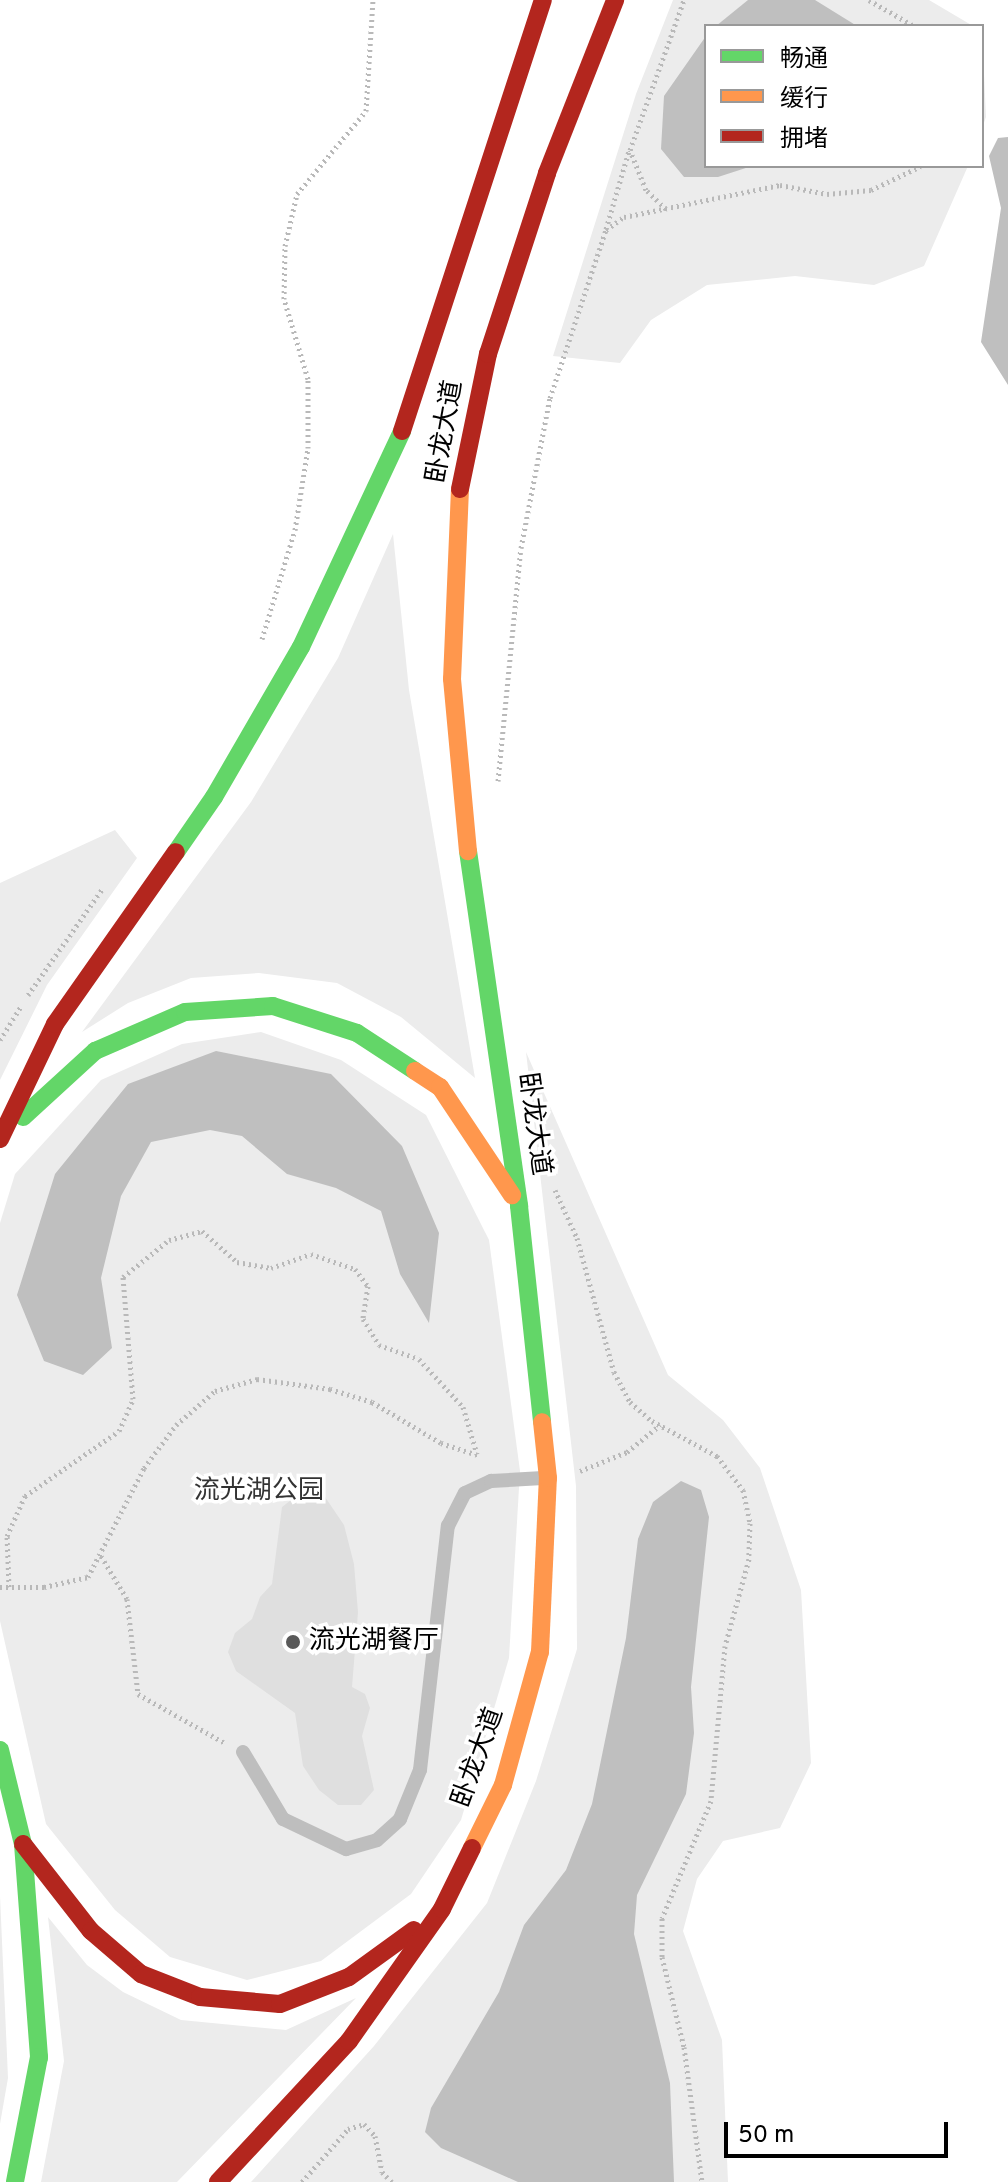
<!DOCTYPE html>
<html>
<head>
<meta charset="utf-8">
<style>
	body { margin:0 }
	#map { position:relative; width:1008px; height:2182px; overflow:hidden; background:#fff; font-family:Overpass,"Noto Sans SC",sans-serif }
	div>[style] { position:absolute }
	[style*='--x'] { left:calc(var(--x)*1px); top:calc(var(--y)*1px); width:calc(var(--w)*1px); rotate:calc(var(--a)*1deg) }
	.green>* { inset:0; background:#ececec }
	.water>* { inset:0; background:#bfbfbf }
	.building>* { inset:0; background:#dfdfdf }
	.path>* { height:5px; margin-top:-2.5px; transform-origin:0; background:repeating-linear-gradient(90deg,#b9b9b9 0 2px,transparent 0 6px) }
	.lane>* { height:14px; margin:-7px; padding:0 7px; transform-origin:7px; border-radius:7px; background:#bebebe }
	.fast>* { height:18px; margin:-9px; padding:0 9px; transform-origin:9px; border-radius:9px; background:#63d668 }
	.slow>* { height:18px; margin:-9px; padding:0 9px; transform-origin:9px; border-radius:9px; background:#ff974d }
	.jam>* { height:18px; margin:-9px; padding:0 9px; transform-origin:9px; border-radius:9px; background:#b3261e }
	.dots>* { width:22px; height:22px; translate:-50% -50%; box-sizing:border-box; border:4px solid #fff; border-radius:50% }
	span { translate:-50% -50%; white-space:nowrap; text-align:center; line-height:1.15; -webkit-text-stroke:7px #fff; paint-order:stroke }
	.street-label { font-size:26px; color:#000 }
	.park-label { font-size:26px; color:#333 }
	.poi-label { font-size:26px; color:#000 }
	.left { translate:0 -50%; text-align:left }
	.legend { position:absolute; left:704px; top:24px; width:280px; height:144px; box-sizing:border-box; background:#fff; border:2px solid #999; margin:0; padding:10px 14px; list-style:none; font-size:24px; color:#000 }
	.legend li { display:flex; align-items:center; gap:16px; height:40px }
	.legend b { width:40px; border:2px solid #999 }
	.scale { position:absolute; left:724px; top:2122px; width:224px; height:36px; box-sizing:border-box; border:4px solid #000; border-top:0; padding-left:10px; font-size:24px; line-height:28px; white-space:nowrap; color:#000; -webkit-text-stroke:6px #fff; paint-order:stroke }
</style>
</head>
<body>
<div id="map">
	<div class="green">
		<i style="clip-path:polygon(673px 0,929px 0,973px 26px,706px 26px,706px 166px,968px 166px,924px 266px,874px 285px,795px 276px,707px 285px,651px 320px,620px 363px,553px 356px,636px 94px)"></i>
		<i style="clip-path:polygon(982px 31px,986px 117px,982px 128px)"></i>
		<i style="clip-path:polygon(393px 534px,409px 690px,475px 1078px,401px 1017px,337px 983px,259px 973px,191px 978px,128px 1003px,82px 1032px,251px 802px,338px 658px)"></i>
		<i style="clip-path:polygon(115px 830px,137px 858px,47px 985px,0 1080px,0 883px)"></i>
		<i style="clip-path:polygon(261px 1032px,341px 1060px,426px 1115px,489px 1240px,520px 1471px,509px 1658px,461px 1820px,411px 1894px,321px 1961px,247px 1980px,170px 1957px,115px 1910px,46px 1824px,0 1621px,0 1223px,15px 1174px,101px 1080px,182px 1044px)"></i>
		<i style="clip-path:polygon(526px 1052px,668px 1375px,723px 1420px,760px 1468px,801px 1590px,811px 1763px,780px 1828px,723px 1841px,697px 1879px,683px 1931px,722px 2040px,728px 2182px,251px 2182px,374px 2046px,487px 1903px,536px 1781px,577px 1649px,576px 1486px)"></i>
		<i style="clip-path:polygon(0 1896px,8px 2078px,0 2124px)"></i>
		<i style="clip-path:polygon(48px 1917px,87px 1965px,123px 1992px,181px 2020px,286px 2030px,356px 1998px,177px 2182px,41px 2182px,64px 2061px)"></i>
	</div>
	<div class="water">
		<i style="clip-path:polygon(748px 0,815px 0,857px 26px,716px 26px)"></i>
		<i style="clip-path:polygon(706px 36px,706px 166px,752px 166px,718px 177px,684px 177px,661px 149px,664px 96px)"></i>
		<i style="clip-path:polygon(1008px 137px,1008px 385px,981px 342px,1001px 208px,989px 156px,998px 138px)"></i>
		<i style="clip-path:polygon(216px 1051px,331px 1074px,402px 1146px,439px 1233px,429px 1323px,400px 1274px,381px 1211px,336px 1188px,287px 1174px,242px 1136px,210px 1130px,151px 1142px,121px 1196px,101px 1278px,112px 1348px,83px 1375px,44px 1361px,17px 1295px,55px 1174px,128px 1084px)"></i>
		<i style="clip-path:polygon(681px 1481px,701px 1490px,709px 1517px,691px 1687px,694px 1733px,686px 1794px,637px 1895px,634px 1934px,670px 2083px,674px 2182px,518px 2182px,441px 2148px,425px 2132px,431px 2108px,499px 1992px,524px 1925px,566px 1870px,592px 1804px,626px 1638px,638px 1539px,653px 1502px)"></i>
	</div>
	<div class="building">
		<i style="clip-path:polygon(299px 1494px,323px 1494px,344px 1525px,354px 1564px,358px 1612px,352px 1687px,365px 1694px,370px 1708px,362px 1736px,374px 1790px,361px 1805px,338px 1805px,319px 1790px,303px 1766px,295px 1713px,236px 1671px,228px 1652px,235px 1633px,252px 1619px,260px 1597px,272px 1584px,282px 1507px)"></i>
	</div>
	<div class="path">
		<i style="--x:869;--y:0;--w:52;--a:30"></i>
		<i style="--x:666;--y:209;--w:28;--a:-136"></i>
		<i style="--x:646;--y:190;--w:43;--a:-111.8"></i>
		<i style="--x:630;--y:150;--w:159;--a:-70.2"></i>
		<i style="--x:606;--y:229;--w:81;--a:-73.6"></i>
		<i style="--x:262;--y:639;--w:114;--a:-73.2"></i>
		<i style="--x:295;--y:530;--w:83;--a:-81"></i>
		<i style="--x:308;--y:448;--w:69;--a:-90"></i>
		<i style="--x:308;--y:379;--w:84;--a:-106.7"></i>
		<i style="--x:284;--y:299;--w:53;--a:-88.9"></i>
		<i style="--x:285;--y:246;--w:53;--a:-77"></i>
		<i style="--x:297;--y:194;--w:108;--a:-50.3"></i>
		<i style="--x:366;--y:111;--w:111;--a:-86.4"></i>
		<i style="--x:498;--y:781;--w:234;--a:-84.4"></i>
		<i style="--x:521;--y:548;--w:153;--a:-79.1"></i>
		<i style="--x:550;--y:398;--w:177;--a:-71.6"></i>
		<i style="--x:606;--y:230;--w:22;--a:-36"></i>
		<i style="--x:624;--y:217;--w:159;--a:-11.6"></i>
		<i style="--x:780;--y:185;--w:48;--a:10.8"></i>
		<i style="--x:827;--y:194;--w:44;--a:-5.2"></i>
		<i style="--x:871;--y:190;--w:55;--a:-25.6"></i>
		<i style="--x:28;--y:995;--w:131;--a:-55"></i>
		<i style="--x:0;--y:1040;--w:39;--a:-58"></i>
		<i style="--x:555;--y:1190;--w:53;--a:65.4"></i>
		<i style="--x:577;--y:1238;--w:139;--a:74.6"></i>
		<i style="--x:614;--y:1372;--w:34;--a:62"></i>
		<i style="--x:630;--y:1402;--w:29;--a:41"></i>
		<i style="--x:652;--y:1421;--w:74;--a:28.3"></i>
		<i style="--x:717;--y:1456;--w:43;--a:52.6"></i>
		<i style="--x:743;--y:1490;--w:34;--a:78"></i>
		<i style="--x:750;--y:1523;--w:36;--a:92"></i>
		<i style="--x:749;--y:1559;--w:90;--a:105.4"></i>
		<i style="--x:725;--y:1646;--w:156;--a:95.2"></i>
		<i style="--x:711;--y:1801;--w:127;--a:112.7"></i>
		<i style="--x:662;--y:1918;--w:39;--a:90"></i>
		<i style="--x:662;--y:1957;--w:93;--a:76.3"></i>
		<i style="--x:684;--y:2047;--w:136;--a:82.4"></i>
		<i style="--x:580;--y:1471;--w:51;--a:-22"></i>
		<i style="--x:627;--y:1452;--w:43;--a:-39.3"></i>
		<i style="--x:101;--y:1556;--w:50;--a:58.8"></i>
		<i style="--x:127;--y:1599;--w:96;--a:83.4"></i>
		<i style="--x:138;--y:1694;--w:100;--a:29.4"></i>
		<i style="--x:0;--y:1587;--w:44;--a:0"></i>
		<i style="--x:44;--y:1587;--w:45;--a:-12.8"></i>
		<i style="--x:88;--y:1577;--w:123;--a:-62.8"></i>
		<i style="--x:144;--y:1468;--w:54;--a:-53.3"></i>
		<i style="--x:176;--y:1425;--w:52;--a:-41.1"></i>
		<i style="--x:215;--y:1391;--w:44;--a:-15.9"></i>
		<i style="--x:257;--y:1379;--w:74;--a:7.8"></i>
		<i style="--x:330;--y:1389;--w:44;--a:17.2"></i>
		<i style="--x:372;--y:1402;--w:80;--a:30.7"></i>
		<i style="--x:441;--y:1443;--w:39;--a:18"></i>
		<i style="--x:9;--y:1587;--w:51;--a:-92.2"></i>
		<i style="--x:7;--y:1536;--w:44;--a:-65.8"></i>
		<i style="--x:25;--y:1496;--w:114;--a:-34.7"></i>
		<i style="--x:119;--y:1431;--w:35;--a:-66"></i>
		<i style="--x:133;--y:1399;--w:122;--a:-94.7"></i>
		<i style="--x:123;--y:1277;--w:59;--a:-38.8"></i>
		<i style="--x:169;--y:1240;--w:34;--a:-15"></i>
		<i style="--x:202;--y:1231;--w:47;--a:41.5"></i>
		<i style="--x:237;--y:1262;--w:35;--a:10"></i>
		<i style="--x:271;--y:1268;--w:42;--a:-19.3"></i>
		<i style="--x:311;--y:1254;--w:46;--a:18.8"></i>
		<i style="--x:355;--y:1269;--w:21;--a:53"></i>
		<i style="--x:368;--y:1286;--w:33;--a:99"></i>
		<i style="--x:363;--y:1319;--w:31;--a:58"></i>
		<i style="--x:379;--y:1345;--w:42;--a:19.3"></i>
		<i style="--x:419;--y:1359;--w:65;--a:47.5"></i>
		<i style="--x:463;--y:1407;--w:49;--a:73.4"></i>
		<i style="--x:302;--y:2182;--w:70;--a:-49"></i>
		<i style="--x:348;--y:2129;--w:17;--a:-17"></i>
		<i style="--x:364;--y:2124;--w:16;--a:47"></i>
		<i style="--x:375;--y:2136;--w:37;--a:79"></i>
		<i style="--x:382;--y:2172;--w:14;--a:45"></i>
	</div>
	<div class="lane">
		<i style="--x:243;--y:1752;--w:78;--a:59.2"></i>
		<i style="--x:283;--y:1819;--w:70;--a:25.5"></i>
		<i style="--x:346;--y:1849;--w:32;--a:-16"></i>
		<i style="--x:377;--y:1840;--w:31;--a:-42"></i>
		<i style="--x:400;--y:1819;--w:53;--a:-67.8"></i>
		<i style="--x:420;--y:1770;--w:246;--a:-83.5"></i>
		<i style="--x:448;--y:1526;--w:37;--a:-63"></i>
		<i style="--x:465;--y:1493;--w:29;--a:-25"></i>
		<i style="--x:491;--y:1481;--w:52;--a:-3.3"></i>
	</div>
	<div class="fast">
		<i style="--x:468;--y:851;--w:359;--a:81.8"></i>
		<i style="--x:519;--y:1206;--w:217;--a:83.9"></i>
		<i style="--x:176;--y:852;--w:67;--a:-55.4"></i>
		<i style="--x:214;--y:797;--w:173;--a:-59.9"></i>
		<i style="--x:301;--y:647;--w:238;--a:-64.9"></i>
		<i style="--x:23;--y:1117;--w:98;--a:-42.5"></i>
		<i style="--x:95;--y:1051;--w:98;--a:-23.4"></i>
		<i style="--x:185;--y:1012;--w:88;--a:-3.9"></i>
		<i style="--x:273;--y:1006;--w:88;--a:17.8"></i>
		<i style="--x:357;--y:1033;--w:69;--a:33.2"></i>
		<i style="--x:0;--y:1750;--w:97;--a:76.3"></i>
		<i style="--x:23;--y:1844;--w:214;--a:85.7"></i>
		<i style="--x:39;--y:2057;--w:127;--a:100.9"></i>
	</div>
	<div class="slow">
		<i style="--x:460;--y:489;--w:190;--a:92.4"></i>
		<i style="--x:452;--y:679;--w:173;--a:84.7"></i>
		<i style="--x:415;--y:1071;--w:30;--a:33"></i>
		<i style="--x:440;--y:1087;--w:130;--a:56.3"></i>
		<i style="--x:472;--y:1848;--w:70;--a:-63.8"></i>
		<i style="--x:503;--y:1785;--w:138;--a:-74.5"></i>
		<i style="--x:540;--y:1652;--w:174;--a:-87.4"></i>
		<i style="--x:548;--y:1478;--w:56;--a:-96.1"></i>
	</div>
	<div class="jam">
		<i style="--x:402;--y:431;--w:453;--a:-71.9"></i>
		<i style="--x:460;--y:489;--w:138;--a:-78.3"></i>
		<i style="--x:488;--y:354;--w:190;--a:-71.9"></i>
		<i style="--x:547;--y:173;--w:186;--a:-68.5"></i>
		<i style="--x:0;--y:1139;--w:127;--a:-64.4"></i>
		<i style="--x:55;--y:1024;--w:210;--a:-54.9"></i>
		<i style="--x:23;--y:1844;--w:110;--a:52"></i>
		<i style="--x:91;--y:1931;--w:66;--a:40.7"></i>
		<i style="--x:141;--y:1974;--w:63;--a:21.3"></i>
		<i style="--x:200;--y:1997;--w:80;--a:5"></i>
		<i style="--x:280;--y:2004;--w:74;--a:-21.4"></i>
		<i style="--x:349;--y:1977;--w:80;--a:-35.9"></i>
		<i style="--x:218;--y:2182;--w:192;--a:-47.1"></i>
		<i style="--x:349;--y:2041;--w:161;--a:-54.8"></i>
		<i style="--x:442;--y:1909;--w:68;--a:-63.8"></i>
	</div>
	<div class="dots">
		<i style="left:293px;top:1642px;background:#595959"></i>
	</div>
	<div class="street-label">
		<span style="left:446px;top:432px;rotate:-80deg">卧龙大道</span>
		<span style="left:533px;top:1124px;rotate:82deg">卧龙大道</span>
		<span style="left:479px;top:1758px;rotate:-70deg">卧龙大道</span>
	</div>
	<div class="park-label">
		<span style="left:259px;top:1492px">流光湖公园</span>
	</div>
	<div class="poi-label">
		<span class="left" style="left:309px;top:1642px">流光湖餐厅</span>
	</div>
	<ul class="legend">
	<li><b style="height:10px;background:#63d668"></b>畅通</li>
	<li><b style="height:10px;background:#ff974d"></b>缓行</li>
	<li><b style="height:10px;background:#b3261e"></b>拥堵</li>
	</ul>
	<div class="scale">50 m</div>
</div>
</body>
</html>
